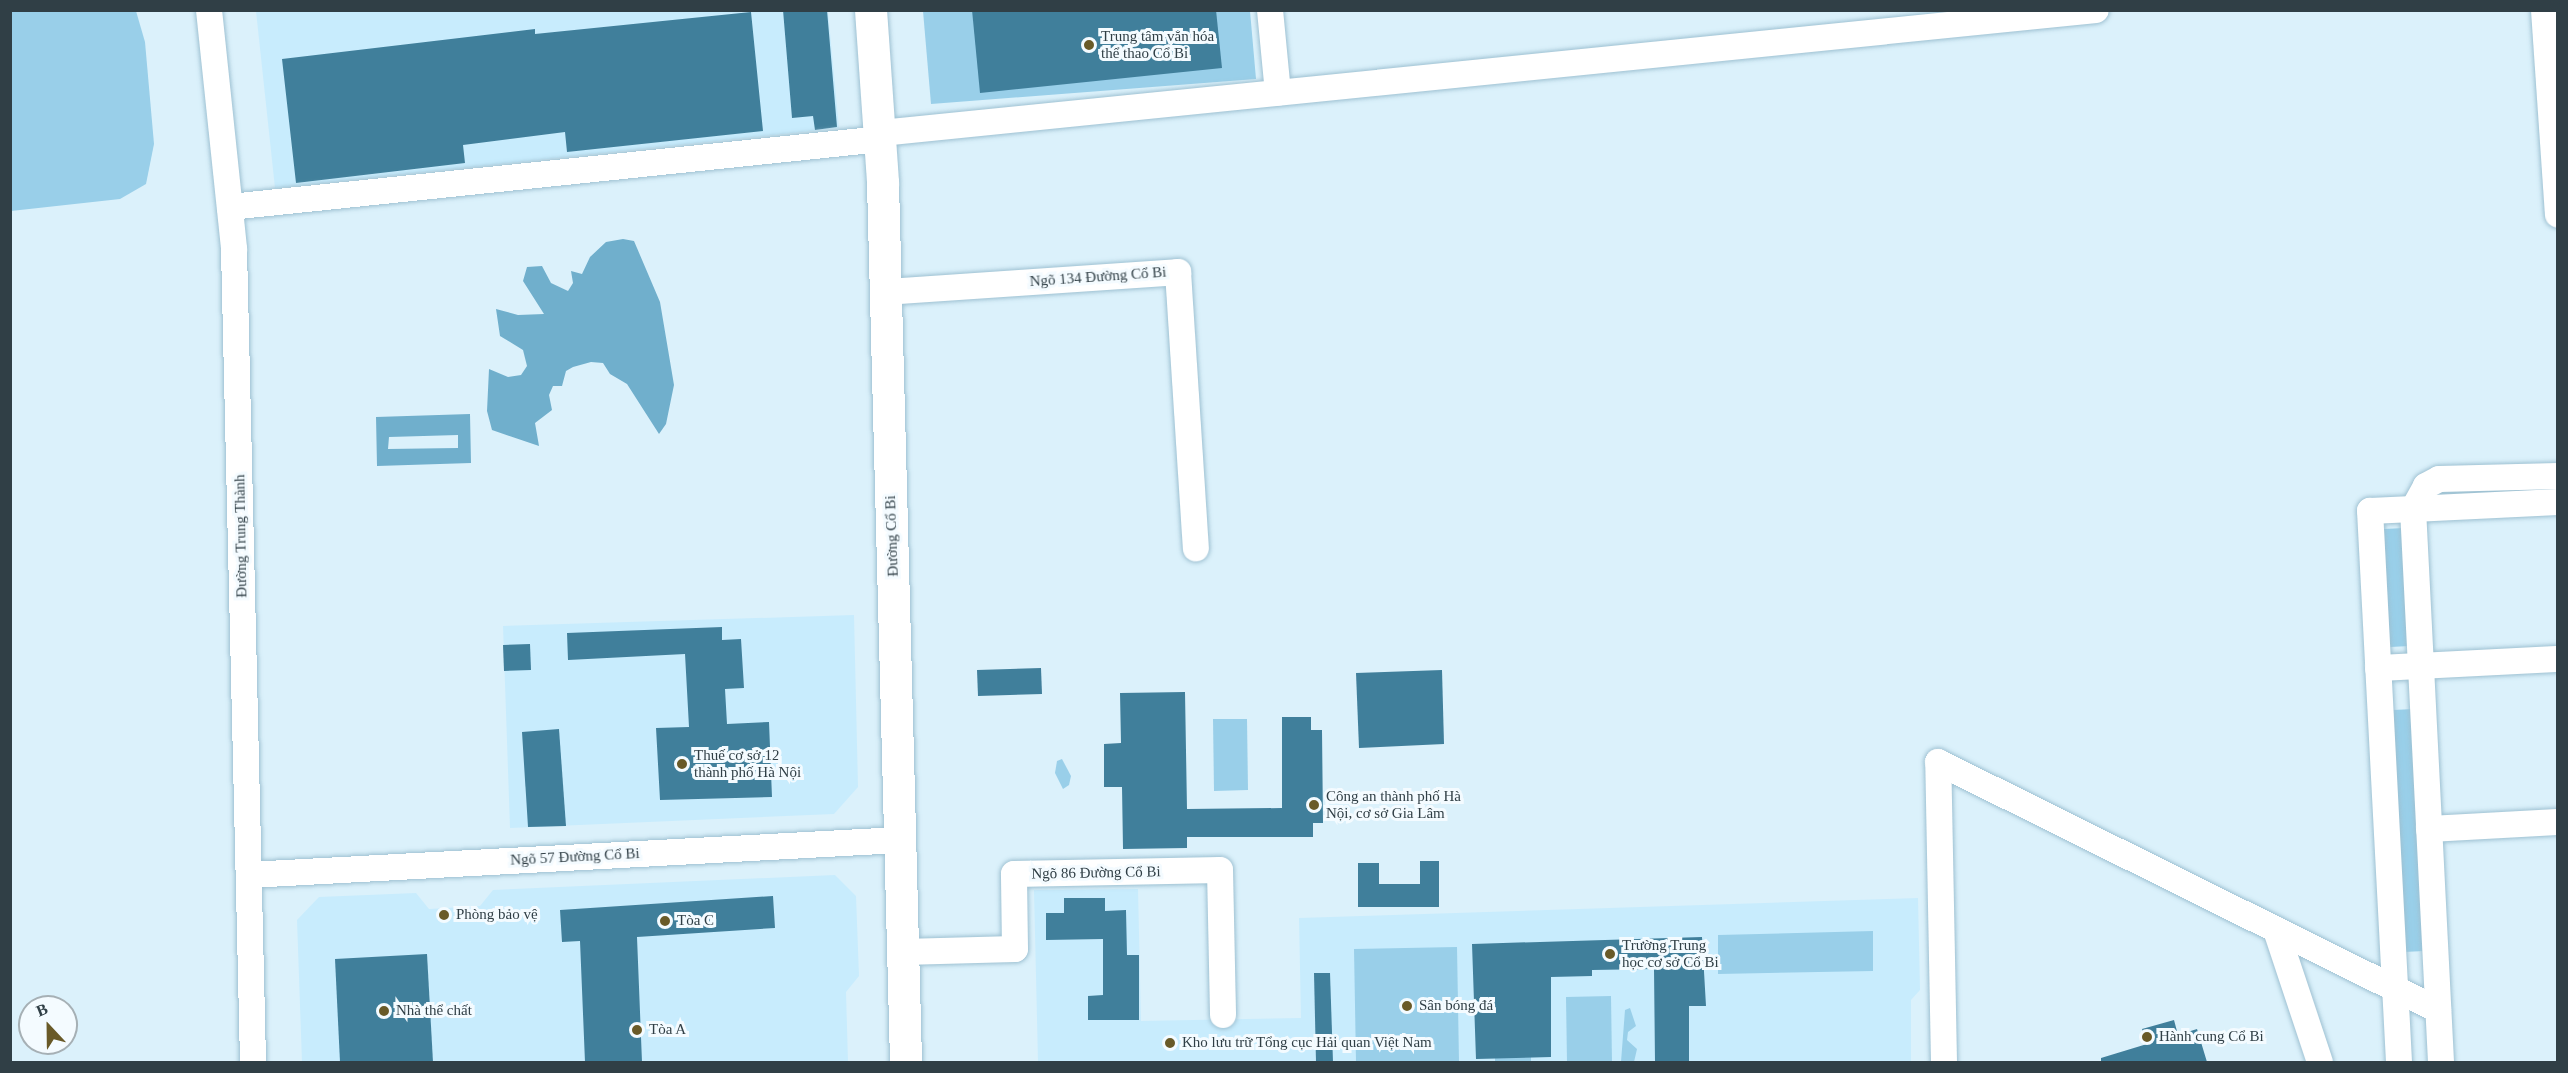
<!DOCTYPE html>
<html>
<head>
<meta charset="utf-8">
<style>
	body { margin:0 }
	#map { position:relative; width:2568px; height:1073px; overflow:hidden; background:#dbf1fb; font-family:Georgia,serif }
	div>[style] { position:absolute }
	[style*='--x'] { left:calc(var(--x)*1px); top:calc(var(--y)*1px); width:calc(var(--w)*1px); rotate:calc(var(--a)*1deg) }
	.built>* { inset:0; background:#c8ecfd }
	.green>* { inset:0; background:#99cfe9 }
	.water>* { inset:0; background:#70afcc }
	.building>* { inset:0; background:#407f9b }
	.roads { filter:drop-shadow(0 0 2px #9ec1d2) drop-shadow(0 0 2px #9ec1d2) }
	.minor>* { height:26px; margin:-13px; padding:0 13px; transform-origin:13px; border-radius:13px; background:#fff }
	.major>* { height:32px; margin:-16px; padding:0 16px; transform-origin:16px; border-radius:16px; background:#fff }
	.dots>* { width:16px; height:16px; translate:-50% -50%; box-sizing:border-box; border:3px solid #f4fbff; border-radius:50% }
	span { translate:-50% -50%; white-space:nowrap; text-align:center; line-height:1.15; -webkit-text-stroke:6px #f4fbff; paint-order:stroke }
	.poi-label { font-size:15px; color:#303f46 }
	.left { translate:0 -50%; text-align:left }
	.street-label { font-size:15px; color:#303f46 }
	.frame { position:absolute; inset:0; border:12px solid #303f46; pointer-events:none }
	.north { position:absolute; left:18px; top:995px; width:60px; height:60px; box-sizing:border-box; background:#f4fbff; border:2px solid #a6b0b5; border-radius:50%; rotate:338deg; font-size:16px; font-weight:700; line-height:24px; text-align:center; color:#303f46 }
	.north::after { content:''; display:block; margin:auto; width:21px; height:27px; background:#695a28; clip-path:polygon(50% 0,100% 100%,50% 72%,0 100%) }
</style>
</head>
<body>
<div id="map">
	<div class="built">
		<i style="clip-path:polygon(256px 11px,828px 11px,839px 128px,275px 188px)"></i>
		<i style="clip-path:polygon(854px 615px,858px 787px,834px 814px,510px 828px,503px 626px)"></i>
		<i style="clip-path:polygon(835px 875px,856px 896px,859px 976px,846px 992px,848px 1062px,302px 1062px,297px 920px,319px 897px,416px 893px,429px 909px,480px 906px,493px 890px)"></i>
		<i style="clip-path:polygon(1138px 889px,1141px 1021px,1301px 1018px,1299px 918px,1918px 898px,1920px 990px,1911px 1000px,1911px 1062px,1038px 1062px,1034px 890px)"></i>
	</div>
	<div class="green">
		<i style="clip-path:polygon(10px 11px,136px 11px,145px 42px,154px 144px,146px 184px,120px 199px,11px 211px)"></i>
		<i style="clip-path:polygon(923px 11px,1250px 11px,1256px 79px,931px 104px)"></i>
		<i style="clip-path:polygon(2404px 528px,2410px 646px,2390px 647px,2384px 529px)"></i>
		<i style="clip-path:polygon(2414px 709px,2424px 951px,2404px 952px,2393px 710px)"></i>
		<i style="clip-path:polygon(1213px 719px,1247px 719px,1248px 790px,1214px 791px)"></i>
		<i style="clip-path:polygon(1062px 759px,1071px 776px,1069px 785px,1063px 789px,1055px 773px,1057px 761px)"></i>
		<i style="clip-path:polygon(1873px 931px,1873px 971px,1718px 974px,1718px 935px)"></i>
		<i style="clip-path:polygon(1457px 947px,1459px 1062px,1356px 1062px,1354px 949px)"></i>
		<i style="clip-path:polygon(1611px 996px,1612px 1062px,1567px 1062px,1566px 997px)"></i>
		<i style="clip-path:polygon(1630px 1008px,1636px 1026px,1628px 1032px,1627px 1040px,1637px 1049px,1634px 1062px,1621px 1062px,1625px 1010px)"></i>
		<i style="clip-path:polygon(1531px 1057px,1531px 1062px,1495px 1062px,1495px 1058px)"></i>
	</div>
	<div class="water">
		<i style="clip-path:polygon(623px 239px,634px 241px,660px 302px,674px 385px,666px 424px,659px 434px,627px 384px,610px 374px,603px 363px,591px 362px,573px 367px,566px 371px,562px 386px,553px 386px,549px 395px,552px 410px,535px 423px,539px 446px,492px 430px,487px 411px,489px 369px,508px 377px,521px 375px,527px 366px,523px 350px,500px 336px,496px 309px,518px 315px,544px 314px,523px 281px,527px 267px,542px 266px,551px 283px,568px 291px,573px 283px,571px 271px,582px 274px,590px 257px,606px 242px)"></i>
		<i style="clip-path:polygon(evenodd,470px 414px,471px 463px,377px 466px,376px 417px,470px 414px,458px 435px,458px 448px,388px 449px,389px 437px,458px 435px)"></i>
	</div>
	<div class="building">
		<i style="clip-path:polygon(783px 10px,827px 10px,837px 127px,815px 130px,813px 116px,792px 118px)"></i>
		<i style="clip-path:polygon(972px 10px,1216px 10px,1222px 68px,980px 93px)"></i>
		<i style="clip-path:polygon(751px 12px,763px 131px,567px 152px,565px 132px,463px 145px,465px 163px,296px 183px,282px 59px,535px 29px,535px 34px)"></i>
		<i style="clip-path:polygon(722px 627px,722px 640px,741px 639px,744px 688px,725px 689px,727px 724px,769px 722px,772px 797px,660px 800px,656px 728px,689px 727px,685px 654px,568px 660px,567px 633px)"></i>
		<i style="clip-path:polygon(530px 644px,531px 670px,504px 671px,503px 645px)"></i>
		<i style="clip-path:polygon(1041px 668px,1042px 694px,978px 696px,977px 670px)"></i>
		<i style="clip-path:polygon(1442px 670px,1444px 744px,1359px 748px,1356px 673px)"></i>
		<i style="clip-path:polygon(1185px 692px,1187px 809px,1282px 808px,1282px 717px,1311px 717px,1311px 730px,1322px 730px,1323px 823px,1313px 823px,1313px 837px,1187px 837px,1187px 848px,1123px 849px,1122px 787px,1104px 787px,1104px 744px,1121px 743px,1120px 693px)"></i>
		<i style="clip-path:polygon(559px 729px,566px 826px,528px 827px,522px 732px)"></i>
		<i style="clip-path:polygon(1420px 861px,1439px 861px,1439px 907px,1358px 907px,1358px 863px,1379px 863px,1379px 884px,1420px 884px)"></i>
		<i style="clip-path:polygon(773px 896px,775px 928px,637px 937px,642px 1062px,585px 1062px,580px 941px,562px 942px,560px 910px)"></i>
		<i style="clip-path:polygon(1064px 898px,1105px 898px,1105px 911px,1126px 910px,1127px 955px,1139px 955px,1139px 1020px,1088px 1020px,1088px 996px,1103px 995px,1103px 939px,1046px 940px,1046px 913px,1064px 913px)"></i>
		<i style="clip-path:polygon(1702px 937px,1706px 1006px,1689px 1006px,1689px 1062px,1655px 1062px,1654px 969px,1592px 970px,1592px 976px,1551px 977px,1551px 1057px,1476px 1059px,1472px 944px)"></i>
		<i style="clip-path:polygon(427px 954px,433px 1062px,340px 1062px,335px 959px)"></i>
		<i style="clip-path:polygon(1314px 973px,1330px 973px,1333px 1062px,1316px 1062px)"></i>
		<i style="clip-path:polygon(2174px 1020px,2178px 1035px,2197px 1029px,2207px 1062px,2101px 1062px,2101px 1058px,2147px 1044px,2142px 1029px)"></i>
	</div>
	<div class="roads">
		<div class="minor">
			<i style="--x:209;--y:10;--w:240;--a:84"></i>
			<i style="--x:234;--y:249;--w:813;--a:88.66"></i>
			<i style="--x:1270;--y:10;--w:83;--a:84.5"></i>
			<i style="--x:2544;--y:10;--w:205;--a:86.1"></i>
			<i style="--x:881;--y:133;--w:1221;--a:-5.78"></i>
			<i style="--x:230;--y:207;--w:655;--a:-5.96"></i>
			<i style="--x:886;--y:292;--w:293;--a:-3.9"></i>
			<i style="--x:1178;--y:272;--w:277;--a:86.3"></i>
			<i style="--x:2558;--y:476;--w:119;--a:178.6"></i>
			<i style="--x:2439;--y:479;--w:15;--a:152"></i>
			<i style="--x:2426;--y:486;--w:26;--a:119"></i>
			<i style="--x:2413;--y:509;--w:145;--a:-2.8"></i>
			<i style="--x:2378;--y:668;--w:180;--a:-2.9"></i>
			<i style="--x:2429;--y:829;--w:129;--a:-3.1"></i>
			<i style="--x:249;--y:875;--w:652;--a:-3.08"></i>
			<i style="--x:2276;--y:930;--w:139;--a:71.6"></i>
			<i style="--x:903;--y:952;--w:112;--a:-1.5"></i>
			<i style="--x:1015;--y:949;--w:75;--a:-90.8"></i>
			<i style="--x:1014;--y:874;--w:206;--a:-1.1"></i>
			<i style="--x:1220;--y:870;--w:145;--a:88.8"></i>
			<i style="--x:1944;--y:1062;--w:300;--a:-91.1"></i>
			<i style="--x:1938;--y:762;--w:558;--a:26.38"></i>
			<i style="--x:2399;--y:1062;--w:552;--a:-93.01"></i>
			<i style="--x:2370;--y:511;--w:43;--a:-2.7"></i>
			<i style="--x:2413;--y:509;--w:554;--a:87.1"></i>
		</div>
		<div class="major">
			<i style="--x:871;--y:10;--w:173;--a:86"></i>
			<i style="--x:883;--y:183;--w:879;--a:88.5"></i>
		</div>
	</div>
	<div class="dots">
		<i style="left:1089px;top:45px;background:#695a28"></i>
		<i style="left:682px;top:764px;background:#695a28"></i>
		<i style="left:1314px;top:805px;background:#695a28"></i>
		<i style="left:444px;top:915px;background:#695a28"></i>
		<i style="left:665px;top:921px;background:#695a28"></i>
		<i style="left:1610px;top:954px;background:#695a28"></i>
		<i style="left:1407px;top:1006px;background:#695a28"></i>
		<i style="left:384px;top:1011px;background:#695a28"></i>
		<i style="left:637px;top:1030px;background:#695a28"></i>
		<i style="left:2147px;top:1037px;background:#695a28"></i>
		<i style="left:1170px;top:1043px;background:#695a28"></i>
	</div>
	<div class="poi-label">
		<span class="left" style="left:1101px;top:45px">Trung tâm văn hóa<br>thể thao Cổ Bi</span>
		<span class="left" style="left:694px;top:764px">Thuế cơ sở 12<br>thành phố Hà Nội</span>
		<span class="left" style="left:1326px;top:805px">Công an thành phố Hà<br>Nội, cơ sở Gia Lâm</span>
		<span class="left" style="left:456px;top:915px">Phòng bảo vệ</span>
		<span class="left" style="left:677px;top:921px">Tòa C</span>
		<span class="left" style="left:1622px;top:954px">Trường Trung<br>học cơ sở Cổ Bi</span>
		<span class="left" style="left:1419px;top:1006px">Sân bóng đá</span>
		<span class="left" style="left:396px;top:1011px">Nhà thể chất</span>
		<span class="left" style="left:649px;top:1030px">Tòa A</span>
		<span class="left" style="left:2159px;top:1037px">Hành cung Cổ Bi</span>
		<span class="left" style="left:1182px;top:1043px">Kho lưu trữ Tổng cục Hải quan Việt Nam</span>
	</div>
	<div class="street-label">
		<span style="left:1098px;top:277px;rotate:-4deg">Ngõ 134 Đường Cổ Bi</span>
		<span style="left:241px;top:536px;rotate:-91deg">Đường Trung Thành</span>
		<span style="left:892px;top:536px;rotate:-92deg">Đường Cổ Bi</span>
		<span style="left:575px;top:857px;rotate:-3deg">Ngõ 57 Đường Cổ Bi</span>
		<span style="left:1096px;top:873px;rotate:-1deg">Ngõ 86 Đường Cổ Bi</span>
	</div>
	<div class="frame"></div>
	<div class="north">B</div>
</div>
</body>
</html>
